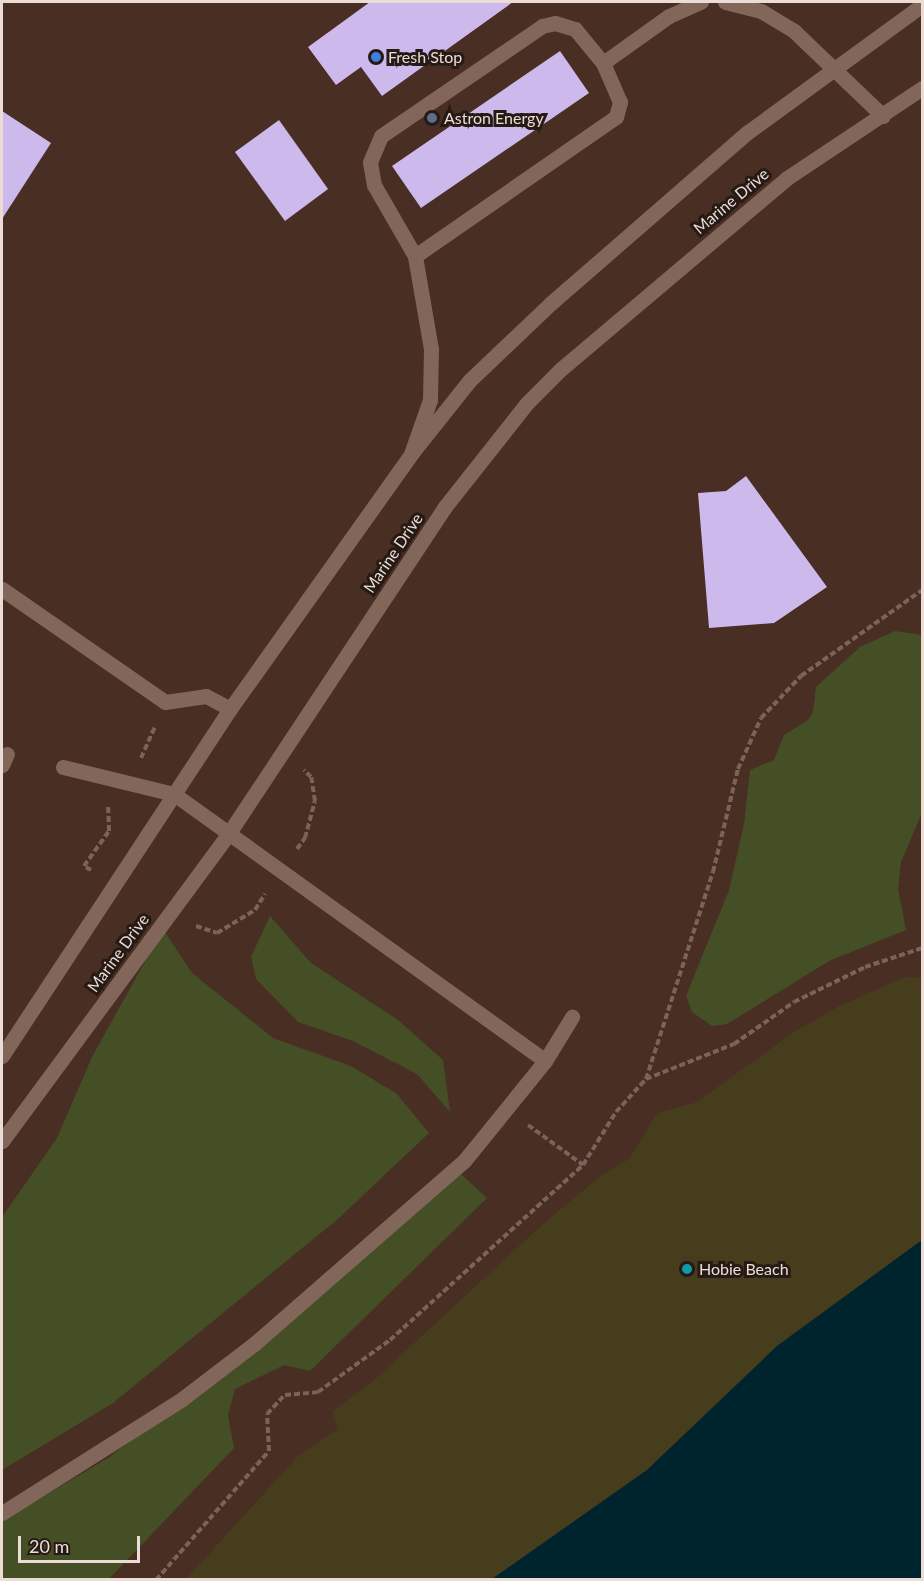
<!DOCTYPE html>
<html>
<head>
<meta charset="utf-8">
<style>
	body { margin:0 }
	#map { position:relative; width:924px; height:1581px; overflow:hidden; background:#482e23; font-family:Lato,sans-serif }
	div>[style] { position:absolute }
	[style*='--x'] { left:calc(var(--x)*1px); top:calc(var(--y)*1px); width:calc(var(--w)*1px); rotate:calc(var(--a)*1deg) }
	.green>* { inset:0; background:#444f26 }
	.sand>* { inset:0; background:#453d1c }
	.water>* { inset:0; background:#00242d }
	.building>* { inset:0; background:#cdb9ec }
	.path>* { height:4px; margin-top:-2px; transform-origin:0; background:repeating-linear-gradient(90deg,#7a6359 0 6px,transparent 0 9px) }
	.lane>* { height:15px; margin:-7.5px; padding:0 7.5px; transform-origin:7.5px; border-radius:7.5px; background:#826659 }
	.street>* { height:15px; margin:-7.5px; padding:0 7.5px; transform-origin:7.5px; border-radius:7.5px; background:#826659 }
	.secondary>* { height:15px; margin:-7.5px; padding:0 7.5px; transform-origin:7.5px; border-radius:7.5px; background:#826659 }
	.dots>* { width:16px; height:16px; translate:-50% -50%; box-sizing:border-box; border:3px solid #251a15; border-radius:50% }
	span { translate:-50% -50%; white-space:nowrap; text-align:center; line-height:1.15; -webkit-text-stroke:6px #251a15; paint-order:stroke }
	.poi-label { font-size:16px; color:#ecdcd5 }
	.left { translate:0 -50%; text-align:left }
	.street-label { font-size:16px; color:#ecdcd5 }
	.frame { position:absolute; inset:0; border:3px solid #ecdcd5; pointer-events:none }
	.scale { position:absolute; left:18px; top:1536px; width:122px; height:27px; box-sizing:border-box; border:3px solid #ecdcd5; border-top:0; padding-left:8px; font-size:18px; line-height:21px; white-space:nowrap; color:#ecdcd5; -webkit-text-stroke:4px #251a15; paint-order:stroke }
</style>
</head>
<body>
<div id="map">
	<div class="green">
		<i style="clip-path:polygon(895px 631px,922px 635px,922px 813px,901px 862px,898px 889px,906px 930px,829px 961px,727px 1024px,712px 1026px,692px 1012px,686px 996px,729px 890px,744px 824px,750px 770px,774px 760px,784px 735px,808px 720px,813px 712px,816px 687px,860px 647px)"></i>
		<i style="clip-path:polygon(270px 916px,311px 963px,398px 1020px,443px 1060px,450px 1112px,417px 1074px,353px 1041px,298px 1022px,256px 979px,251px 957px)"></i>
		<i style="clip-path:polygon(163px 929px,192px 973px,273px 1038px,351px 1066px,397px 1094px,429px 1133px,339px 1218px,113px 1403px,2px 1470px,2px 1217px,57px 1138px,92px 1057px)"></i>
		<i style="clip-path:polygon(459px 1172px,487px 1198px,310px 1371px,284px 1365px,235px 1389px,228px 1415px,234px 1448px,109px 1579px,2px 1579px,2px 1521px,108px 1458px,253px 1350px)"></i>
	</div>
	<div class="sand">
		<i style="clip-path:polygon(905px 977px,922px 978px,922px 1240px,777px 1346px,647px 1470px,492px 1579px,185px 1580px,297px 1457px,337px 1429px,333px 1411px,374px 1380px,544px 1223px,603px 1174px,629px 1159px,657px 1113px,697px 1102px,794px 1032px,841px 1005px)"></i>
	</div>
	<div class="water">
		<i style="clip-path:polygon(922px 1240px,922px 1579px,492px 1579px,647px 1470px,777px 1346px)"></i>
	</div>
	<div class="building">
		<i style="clip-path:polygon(370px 2px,513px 2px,382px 96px,361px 67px,336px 85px,308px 47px)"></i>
		<i style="clip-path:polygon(560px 51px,589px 93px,421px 208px,392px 166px)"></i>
		<i style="clip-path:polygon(2px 111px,51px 143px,2px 219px)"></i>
		<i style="clip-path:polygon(279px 120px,328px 189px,285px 221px,235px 152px)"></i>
		<i style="clip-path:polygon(746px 476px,827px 587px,774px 623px,709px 628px,698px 493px,726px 491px)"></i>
	</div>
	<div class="path">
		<i style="--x:141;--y:758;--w:34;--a:-66"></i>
		<i style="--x:297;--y:849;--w:14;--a:-54"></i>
		<i style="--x:305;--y:838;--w:38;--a:-75"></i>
		<i style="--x:315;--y:801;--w:24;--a:-99"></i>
		<i style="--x:311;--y:777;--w:10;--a:-135"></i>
		<i style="--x:91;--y:870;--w:8;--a:-150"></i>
		<i style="--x:84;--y:866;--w:43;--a:-54.5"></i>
		<i style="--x:109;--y:831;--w:25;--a:-92"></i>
		<i style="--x:196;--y:926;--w:22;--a:18"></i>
		<i style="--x:217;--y:933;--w:44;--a:-31.2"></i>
		<i style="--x:255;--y:910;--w:19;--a:-58"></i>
		<i style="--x:646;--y:1079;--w:218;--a:-72.1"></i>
		<i style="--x:713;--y:872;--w:106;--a:-76.4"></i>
		<i style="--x:738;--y:769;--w:56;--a:-65.7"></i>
		<i style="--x:761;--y:718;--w:58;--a:-46.4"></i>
		<i style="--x:801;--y:676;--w:148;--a:-35.4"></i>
		<i style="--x:528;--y:1125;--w:68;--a:36"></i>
		<i style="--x:156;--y:1580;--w:171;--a:-48.8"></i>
		<i style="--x:269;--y:1451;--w:37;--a:-93"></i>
		<i style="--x:267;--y:1414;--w:26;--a:-47"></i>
		<i style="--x:285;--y:1395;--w:33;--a:-5"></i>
		<i style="--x:318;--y:1392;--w:89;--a:-35.8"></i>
		<i style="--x:390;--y:1340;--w:261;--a:-42.2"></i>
		<i style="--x:583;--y:1165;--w:62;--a:-58.1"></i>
		<i style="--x:616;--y:1112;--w:45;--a:-47.7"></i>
		<i style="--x:646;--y:1079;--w:95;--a:-21.7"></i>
		<i style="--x:734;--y:1044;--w:73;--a:-35"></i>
		<i style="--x:794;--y:1002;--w:79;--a:-26.2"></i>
		<i style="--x:865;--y:967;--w:60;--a:-18.4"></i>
	</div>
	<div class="lane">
		<i style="--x:725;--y:2;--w:37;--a:14"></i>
		<i style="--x:761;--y:11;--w:39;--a:31"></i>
		<i style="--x:794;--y:31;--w:123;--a:43.7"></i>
		<i style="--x:415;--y:256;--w:244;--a:-34.7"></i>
		<i style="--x:616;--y:117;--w:16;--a:-75"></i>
		<i style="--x:620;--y:102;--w:43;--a:-113.6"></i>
		<i style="--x:412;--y:451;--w:54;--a:-70.6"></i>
		<i style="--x:430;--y:400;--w:51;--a:-88.9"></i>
		<i style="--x:431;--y:349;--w:94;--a:-99.8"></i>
		<i style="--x:415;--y:256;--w:82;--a:-120"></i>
		<i style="--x:374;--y:185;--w:23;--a:-100"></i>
		<i style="--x:370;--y:162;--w:28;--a:-67"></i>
		<i style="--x:381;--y:136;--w:195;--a:-34.3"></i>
		<i style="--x:542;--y:26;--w:13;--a:-13"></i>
		<i style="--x:555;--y:23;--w:21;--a:17"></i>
		<i style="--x:575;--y:29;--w:44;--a:50.5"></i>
		<i style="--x:603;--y:63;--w:81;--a:-35.5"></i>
		<i style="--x:669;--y:16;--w:35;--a:-24"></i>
		<i style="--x:2;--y:765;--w:12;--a:-66"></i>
		<i style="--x:63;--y:767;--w:114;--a:13.7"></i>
		<i style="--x:174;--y:794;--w:457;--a:35.7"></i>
		<i style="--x:2;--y:1513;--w:213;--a:-32.3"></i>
		<i style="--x:182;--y:1399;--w:91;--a:-37.4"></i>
		<i style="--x:254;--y:1344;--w:279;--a:-41.1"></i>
		<i style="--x:464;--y:1161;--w:129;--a:-51"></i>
		<i style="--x:545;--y:1061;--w:52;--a:-58.5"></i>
	</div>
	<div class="street">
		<i style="--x:2;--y:589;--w:198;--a:34.7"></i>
		<i style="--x:165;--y:702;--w:41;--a:-8.3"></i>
		<i style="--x:206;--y:696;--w:27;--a:28"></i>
	</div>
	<div class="secondary">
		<i style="--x:2;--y:1056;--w:415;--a:-56.7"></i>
		<i style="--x:230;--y:709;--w:313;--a:-54.6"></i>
		<i style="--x:411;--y:454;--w:93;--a:-51.5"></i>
		<i style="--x:469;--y:381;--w:113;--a:-43.6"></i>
		<i style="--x:551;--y:303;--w:261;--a:-41"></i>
		<i style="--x:748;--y:132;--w:215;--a:-36.1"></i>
		<i style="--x:2;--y:1141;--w:383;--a:-53.6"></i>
		<i style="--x:229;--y:833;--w:390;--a:-56.5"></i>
		<i style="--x:444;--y:508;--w:134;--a:-51.7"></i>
		<i style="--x:527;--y:403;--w:48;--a:-45"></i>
		<i style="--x:561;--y:369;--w:296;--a:-40.2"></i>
		<i style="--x:787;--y:178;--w:162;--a:-33.7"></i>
	</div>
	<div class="dots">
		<i style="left:376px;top:57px;background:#3f7fe0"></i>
		<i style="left:432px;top:118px;background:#5c6f8a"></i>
		<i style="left:687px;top:1269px;background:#0f9aa8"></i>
	</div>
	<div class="poi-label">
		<span class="left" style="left:388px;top:57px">Fresh Stop</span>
		<span class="left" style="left:444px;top:118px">Astron Energy</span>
		<span class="left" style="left:699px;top:1269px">Hobie Beach</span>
	</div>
	<div class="street-label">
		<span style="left:731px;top:201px;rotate:-40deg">Marine Drive</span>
		<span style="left:393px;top:553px;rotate:-56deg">Marine Drive</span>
		<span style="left:118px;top:953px;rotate:-54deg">Marine Drive</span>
	</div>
	<div class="frame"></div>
	<div class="scale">20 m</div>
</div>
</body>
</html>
